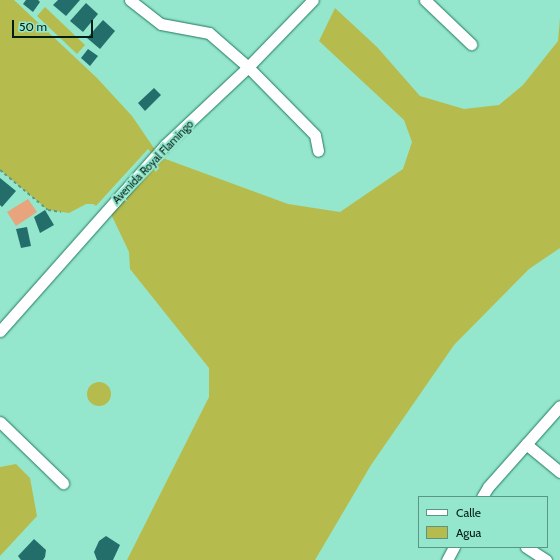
<!DOCTYPE html>
<html>
<head>
<meta charset="utf-8">
<style>
	body { margin:0 }
	#map { position:relative; width:560px; height:560px; overflow:hidden; background:#94e7cc; font-family:Cabin,sans-serif }
	div>[style] { position:absolute }
	[style*='--x'] { left:calc(var(--x)*1px); top:calc(var(--y)*1px); width:calc(var(--w)*1px); rotate:calc(var(--a)*1deg) }
	.green>* { inset:0; background:#e7a47d }
	.water>* { inset:0; background:#b6bb4d }
	.round { border-radius:50% }
	.pier>* { inset:0; background:#94e7cc }
	.building>* { inset:0; background:#236d6b }
	.path>* { height:2px; margin-top:-1px; transform-origin:0; background:repeating-linear-gradient(90deg,#5c9b87 0 3px,transparent 0 6px) }
	.roads { filter:drop-shadow(0 0 1px #207861) drop-shadow(0 0 1px #207861) }
	.minor>* { height:11px; margin:-5.5px; padding:0 5.5px; transform-origin:5.5px; border-radius:5.5px; background:#fff }
	span { translate:-50% -50%; white-space:nowrap; text-align:center; line-height:1.15; -webkit-text-stroke:4px #94e7cc; paint-order:stroke }
	.street-label { font-size:11px; color:#001f17 }
	.legend { position:absolute; left:418px; top:496px; width:130px; height:52px; box-sizing:border-box; background:#94e7cc; border:1px solid #599784; margin:0; padding:5px 7px; list-style:none; font-size:12px; color:#001f17 }
	.legend li { display:flex; align-items:center; gap:8px; height:20px }
	.legend b { width:20px; border:1px solid #599784 }
	.scale { position:absolute; left:12px; top:20px; width:81px; height:18px; box-sizing:border-box; border:2px solid #001f17; border-top:0; padding-left:5px; font-size:12px; line-height:14px; white-space:nowrap; color:#001f17; -webkit-text-stroke:3px #94e7cc; paint-order:stroke }
</style>
</head>
<body>
<div id="map">
	<div class="green">
		<i style="clip-path:polygon(28px 199px,37px 212px,16px 226px,7px 212px)"></i>
	</div>
	<div class="water">
		<i style="clip-path:polygon(0 0,14px 0,97px 78px,132px 116px,160px 157px,288px 204px,340px 212px,403px 169px,412px 142px,404px 120px,319px 41px,335px 8px,377px 47px,420px 96px,464px 109px,499px 105px,523px 85px,558px 41px,560px 18px,560px 248px,529px 269px,454px 345px,371px 465px,315px 560px,127px 560px,209px 397px,209px 368px,130px 269px,129px 252px,111px 214px,93px 204px,86px 204px,69px 213px,48px 210px,0 170px)"></i>
		<i style="clip-path:polygon(45px 7px,85px 45px,77px 54px,37px 16px)"></i>
		<i class="round" style="left:87px;top:382px;width:24px;height:24px"></i>
		<i style="clip-path:polygon(16px 464px,30px 478px,37px 516px,0 556px,0 467px)"></i>
	</div>
	<div class="pier">
		<i style="clip-path:polygon(148px 149px,160px 161px,110px 216px,95px 207px)"></i>
	</div>
	<div class="building">
		<i style="clip-path:polygon(26px 0,38px 0,40px 2px,33px 12px,23px 4px)"></i>
		<i style="clip-path:polygon(58px 0,80px 0,66px 16px,53px 5px)"></i>
		<i style="clip-path:polygon(86px 3px,98px 14px,83px 32px,70px 21px)"></i>
		<i style="clip-path:polygon(103px 20px,115px 31px,100px 49px,87px 38px)"></i>
		<i style="clip-path:polygon(88px 49px,98px 56px,90px 66px,81px 58px)"></i>
		<i style="clip-path:polygon(154px 88px,161px 95px,145px 111px,138px 103px)"></i>
		<i style="clip-path:polygon(0 178px,16px 191px,2px 207px,0 205px)"></i>
		<i style="clip-path:polygon(45px 210px,54px 225px,40px 233px,34px 217px)"></i>
		<i style="clip-path:polygon(27px 227px,31px 246px,21px 248px,16px 229px)"></i>
		<i style="clip-path:polygon(106px 536px,120px 545px,113px 560px,97px 560px,94px 552px,99px 541px)"></i>
		<i style="clip-path:polygon(34px 539px,46px 550px,45px 557px,43px 560px,21px 560px,18px 556px)"></i>
	</div>
	<div class="path">
		<i style="--x:0;--y:170;--w:62;--a:39.8"></i>
		<i style="--x:48;--y:210;--w:13;--a:9"></i>
	</div>
	<div class="roads">
		<div class="minor">
			<i style="--x:130;--y:0;--w:39;--a:38"></i>
			<i style="--x:161;--y:24;--w:49;--a:10.6"></i>
			<i style="--x:209;--y:33;--w:52;--a:41.1"></i>
			<i style="--x:248;--y:67;--w:95;--a:45.4"></i>
			<i style="--x:315;--y:135;--w:16;--a:79"></i>
			<i style="--x:425;--y:0;--w:64;--a:43.7"></i>
			<i style="--x:0;--y:331;--w:249;--a:-48.4"></i>
			<i style="--x:165;--y:145;--w:114;--a:-43.2"></i>
			<i style="--x:248;--y:67;--w:93;--a:-45.9"></i>
			<i style="--x:0;--y:422;--w:88;--a:44.1"></i>
			<i style="--x:526;--y:444;--w:44;--a:39.5"></i>
			<i style="--x:482;--y:497;--w:12;--a:-59"></i>
			<i style="--x:488;--y:487;--w:108;--a:-48.4"></i>
			<i style="--x:526;--y:547;--w:24;--a:33"></i>
			<i style="--x:447;--y:560;--w:15;--a:-62"></i>
		</div>
	</div>
	<div class="street-label">
		<span style="left:153px;top:162px;rotate:-46deg">Avenida Royal Flamingo</span>
	</div>
	<ul class="legend">
	<li><b style="height:5px;background:#fff"></b>Calle</li>
	<li><b style="height:11px;background:#b6bb4d"></b>Agua</li>
	</ul>
	<div class="scale">50 m</div>
</div>
</body>
</html>
